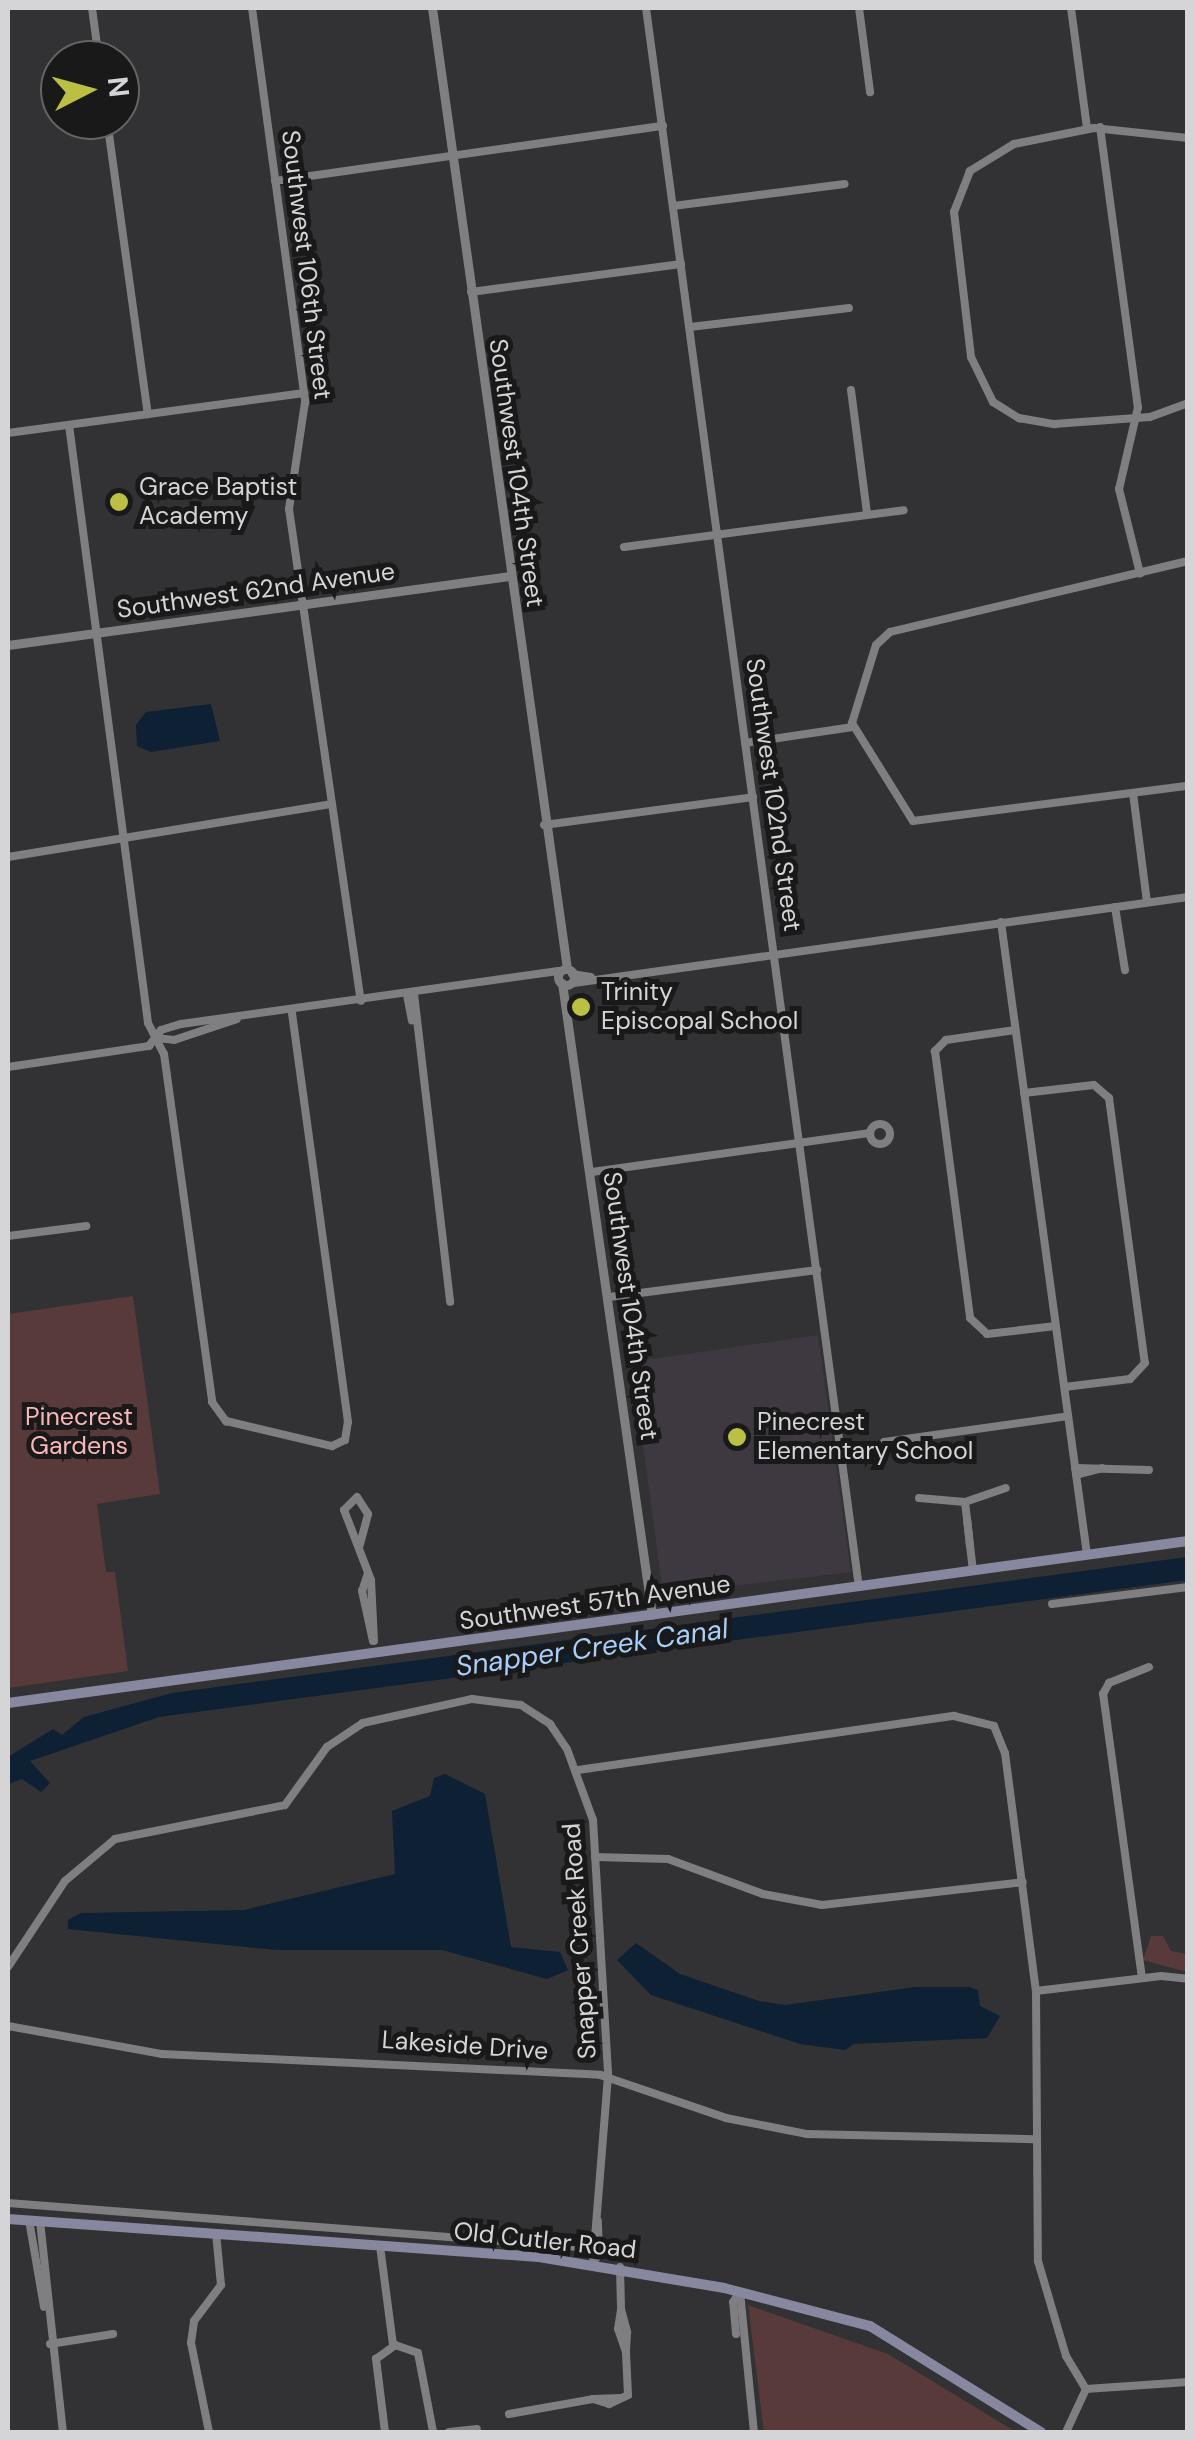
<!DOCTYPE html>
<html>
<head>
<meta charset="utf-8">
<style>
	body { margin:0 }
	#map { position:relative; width:1195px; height:2440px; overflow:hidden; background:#323133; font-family:"DM Sans",sans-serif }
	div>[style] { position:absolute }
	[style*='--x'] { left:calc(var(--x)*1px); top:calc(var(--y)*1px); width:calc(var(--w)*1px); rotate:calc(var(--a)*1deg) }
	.built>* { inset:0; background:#3e3941 }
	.green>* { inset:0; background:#593a3b }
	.water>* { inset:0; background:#0d2034 }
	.minor>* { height:8px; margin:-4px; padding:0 4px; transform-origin:4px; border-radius:4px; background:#7f7e80 }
	.minor>.ring { margin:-4px; padding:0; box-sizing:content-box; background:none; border:8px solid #7f7e80; border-radius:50% }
	.tertiary>* { height:9px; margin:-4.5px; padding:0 4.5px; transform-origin:4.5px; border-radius:4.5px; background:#7f7e80 }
	.tertiary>.ring { margin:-4.5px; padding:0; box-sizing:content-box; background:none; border:9px solid #7f7e80; border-radius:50% }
	.secondary>* { height:10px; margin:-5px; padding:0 5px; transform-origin:5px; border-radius:5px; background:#8787a0 }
	.dots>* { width:28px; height:28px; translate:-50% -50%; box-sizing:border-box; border:5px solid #1a191a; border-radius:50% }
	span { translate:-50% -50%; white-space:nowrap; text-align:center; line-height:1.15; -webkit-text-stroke:10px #1a191a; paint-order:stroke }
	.street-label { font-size:25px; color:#d5d4d6 }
	.poi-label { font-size:25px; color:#d5d4d6 }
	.left { translate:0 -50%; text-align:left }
	.park-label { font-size:25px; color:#f8b7b8 }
	.water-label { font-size:28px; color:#a7cffc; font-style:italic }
	.frame { position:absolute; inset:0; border:10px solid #d5d4d6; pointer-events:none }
	.north { position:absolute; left:40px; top:40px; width:100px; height:100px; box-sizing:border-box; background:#1a191a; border:2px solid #656465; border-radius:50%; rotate:84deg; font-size:28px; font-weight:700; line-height:40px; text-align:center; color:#d5d4d6 }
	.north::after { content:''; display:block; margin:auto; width:35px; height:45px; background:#bbc044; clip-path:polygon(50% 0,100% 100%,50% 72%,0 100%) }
</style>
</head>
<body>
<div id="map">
	<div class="built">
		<i style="clip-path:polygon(818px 1335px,851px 1572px,663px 1594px,632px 1362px)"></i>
	</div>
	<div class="green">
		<i style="clip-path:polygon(133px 1296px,160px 1494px,97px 1504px,106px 1572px,115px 1572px,128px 1671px,8px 1688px,8px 1314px)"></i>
		<i style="clip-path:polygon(1151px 1936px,1163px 1936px,1171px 1951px,1187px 1954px,1187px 1972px,1143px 1960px)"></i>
		<i style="clip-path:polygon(748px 2305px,888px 2354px,1016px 2432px,764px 2432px)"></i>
	</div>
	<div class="water">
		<i style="clip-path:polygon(211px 704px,220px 741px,151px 752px,137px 746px,136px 725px,146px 712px)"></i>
		<i style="clip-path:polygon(1187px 1557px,1187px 1580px,159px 1717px,30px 1761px,50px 1783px,41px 1792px,22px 1779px,8px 1784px,8px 1757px,53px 1729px,62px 1735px,84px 1717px,172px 1693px)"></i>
		<i style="clip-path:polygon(445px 1774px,485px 1794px,511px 1947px,560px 1952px,568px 1970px,547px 1979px,442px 1950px,277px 1950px,68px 1929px,68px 1920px,81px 1913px,244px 1910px,395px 1874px,392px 1811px,430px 1796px,434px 1778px)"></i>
		<i style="clip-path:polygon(636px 1943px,680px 1974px,759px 2001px,785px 2005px,915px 1987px,969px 1987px,978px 1990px,980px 2006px,1000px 2016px,987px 2038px,854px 2044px,845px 2050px,800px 2044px,651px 1995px,617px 1960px)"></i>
	</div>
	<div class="minor">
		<i style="--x:92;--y:8;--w:52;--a:82.3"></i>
		<i style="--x:252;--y:8;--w:398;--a:82.3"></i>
		<i style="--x:305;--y:402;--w:108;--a:98.5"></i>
		<i style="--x:289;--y:509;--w:497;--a:81.7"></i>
		<i style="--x:646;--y:8;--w:1593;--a:82.32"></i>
		<i style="--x:859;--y:8;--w:85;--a:82.5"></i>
		<i style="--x:1071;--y:8;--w:121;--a:82.4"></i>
		<i style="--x:107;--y:120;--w:297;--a:82.1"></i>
		<i style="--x:1100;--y:127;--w:283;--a:82.3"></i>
		<i style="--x:1138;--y:407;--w:84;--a:103"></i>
		<i style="--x:1119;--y:489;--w:87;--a:76"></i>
		<i style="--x:1188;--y:138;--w:95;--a:-173.9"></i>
		<i style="--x:1094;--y:128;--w:82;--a:168.7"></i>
		<i style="--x:1014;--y:144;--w:52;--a:148.5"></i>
		<i style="--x:970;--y:171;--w:44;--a:111.3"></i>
		<i style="--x:954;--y:212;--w:146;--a:83.3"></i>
		<i style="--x:971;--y:357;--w:50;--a:63.9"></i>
		<i style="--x:993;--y:402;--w:31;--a:32"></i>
		<i style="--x:1019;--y:418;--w:36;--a:10"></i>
		<i style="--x:1054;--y:424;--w:96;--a:-4.2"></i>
		<i style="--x:1150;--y:417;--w:40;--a:-20.2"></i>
		<i style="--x:275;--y:181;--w:392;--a:-8.1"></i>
		<i style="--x:673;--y:206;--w:173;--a:-7.3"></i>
		<i style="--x:471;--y:292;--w:212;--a:-7.6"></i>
		<i style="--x:690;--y:327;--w:160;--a:-6.8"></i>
		<i style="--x:851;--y:390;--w:125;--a:82.6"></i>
		<i style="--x:69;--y:425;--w:603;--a:82.47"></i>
		<i style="--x:148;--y:1023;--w:35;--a:63"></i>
		<i style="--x:164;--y:1054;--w:351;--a:82.1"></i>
		<i style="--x:212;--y:1402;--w:24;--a:54"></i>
		<i style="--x:226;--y:1421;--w:109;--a:13.3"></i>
		<i style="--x:332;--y:1446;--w:14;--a:-25"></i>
		<i style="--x:345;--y:1440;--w:18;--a:-81"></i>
		<i style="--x:348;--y:1422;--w:415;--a:-97.8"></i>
		<i style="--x:8;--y:433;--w:299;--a:-7.7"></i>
		<i style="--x:624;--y:547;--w:282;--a:-7.5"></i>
		<i style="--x:1188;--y:561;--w:306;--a:166.6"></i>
		<i style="--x:890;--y:632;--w:19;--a:137"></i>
		<i style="--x:876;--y:645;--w:82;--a:107.1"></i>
		<i style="--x:852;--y:723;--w:115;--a:58.1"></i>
		<i style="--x:913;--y:821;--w:277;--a:-7.3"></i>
		<i style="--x:745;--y:743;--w:109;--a:-8.4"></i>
		<i style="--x:1133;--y:793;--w:110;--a:82.7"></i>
		<i style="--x:544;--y:825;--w:211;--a:-7.6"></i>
		<i style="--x:8;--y:857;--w:327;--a:-9.3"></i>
		<i style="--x:1115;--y:907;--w:64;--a:81"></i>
		<i style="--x:1001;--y:922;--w:639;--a:82.26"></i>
		<i style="--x:572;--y:974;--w:19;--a:9"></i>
		<i style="--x:574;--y:983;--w:620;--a:-7.97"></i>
		<i style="--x:414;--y:994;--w:310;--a:83.3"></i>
		<i style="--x:407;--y:995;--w:26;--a:79"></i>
		<i style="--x:1015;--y:1030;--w:70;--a:171.8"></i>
		<i style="--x:946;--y:1040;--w:16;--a:135"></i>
		<i style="--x:935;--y:1051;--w:269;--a:82.5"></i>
		<i style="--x:970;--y:1318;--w:23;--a:43"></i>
		<i style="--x:987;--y:1334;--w:69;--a:-6.6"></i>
		<i style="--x:156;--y:1038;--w:18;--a:6"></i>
		<i style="--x:174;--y:1040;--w:66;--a:-18.4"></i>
		<i style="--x:8;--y:1067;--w:143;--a:-8.5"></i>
		<i style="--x:149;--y:1046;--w:20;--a:-53"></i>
		<i style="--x:161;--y:1030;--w:21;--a:-17"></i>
		<i style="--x:181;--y:1024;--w:381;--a:-8"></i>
		<i style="--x:1024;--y:1093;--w:70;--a:-6.5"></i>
		<i style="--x:1094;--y:1085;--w:20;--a:41"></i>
		<i style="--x:1109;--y:1098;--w:267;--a:82.3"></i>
		<i style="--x:1145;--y:1363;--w:22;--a:133"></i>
		<i style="--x:1130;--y:1379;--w:66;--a:173.1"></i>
		<i class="ring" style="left:870px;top:1124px;width:12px;height:12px"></i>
		<i style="--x:592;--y:1172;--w:281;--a:-8"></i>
		<i style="--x:8;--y:1236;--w:79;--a:-7.3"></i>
		<i style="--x:609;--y:1297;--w:210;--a:-7.4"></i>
		<i style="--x:884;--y:1442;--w:186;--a:-8"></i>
		<i style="--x:1075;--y:1468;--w:74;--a:1.5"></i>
		<i style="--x:1076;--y:1475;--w:27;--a:-15"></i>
		<i style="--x:919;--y:1498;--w:46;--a:5"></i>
		<i style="--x:965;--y:1502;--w:43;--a:-18.9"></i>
		<i style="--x:965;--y:1502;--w:69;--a:83.4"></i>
		<i style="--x:967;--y:1518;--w:28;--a:84"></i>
		<i style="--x:359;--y:1548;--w:35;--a:-75"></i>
		<i style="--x:368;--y:1514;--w:20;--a:-123"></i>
		<i style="--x:357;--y:1497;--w:18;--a:135"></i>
		<i style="--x:344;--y:1510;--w:75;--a:68.9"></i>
		<i style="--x:371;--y:1580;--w:61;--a:87.2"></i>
		<i style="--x:368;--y:1573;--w:19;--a:108"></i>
		<i style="--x:362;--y:1591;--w:51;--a:77.6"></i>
		<i style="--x:1052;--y:1604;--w:137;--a:-7.1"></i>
		<i style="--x:578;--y:1770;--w:380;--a:-8.2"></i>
		<i style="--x:954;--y:1716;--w:41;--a:14"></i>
		<i style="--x:994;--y:1726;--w:29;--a:68"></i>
		<i style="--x:1005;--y:1753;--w:240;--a:82.6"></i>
		<i style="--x:1036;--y:1991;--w:270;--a:89.6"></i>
		<i style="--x:1038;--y:2261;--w:99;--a:73.6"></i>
		<i style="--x:1066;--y:2356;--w:39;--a:59"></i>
		<i style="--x:595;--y:1857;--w:73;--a:1.6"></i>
		<i style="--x:668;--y:1859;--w:101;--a:20.2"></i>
		<i style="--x:763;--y:1894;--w:60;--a:10.6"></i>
		<i style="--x:822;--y:1905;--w:202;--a:-6.5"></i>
		<i style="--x:8;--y:1967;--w:103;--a:-56.5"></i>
		<i style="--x:65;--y:1881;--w:65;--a:-40"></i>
		<i style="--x:115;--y:1839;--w:173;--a:-11.3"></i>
		<i style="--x:285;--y:1805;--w:72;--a:-54.1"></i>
		<i style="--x:327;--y:1747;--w:43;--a:-33.7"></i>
		<i style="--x:363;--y:1723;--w:112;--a:-12.4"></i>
		<i style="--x:472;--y:1699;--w:49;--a:7"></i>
		<i style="--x:521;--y:1705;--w:35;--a:33"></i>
		<i style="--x:550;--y:1724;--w:30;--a:56"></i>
		<i style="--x:567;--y:1749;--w:76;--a:69.9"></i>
		<i style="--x:593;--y:1820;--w:256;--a:86.6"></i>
		<i style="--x:608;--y:2076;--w:188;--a:94.6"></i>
		<i style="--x:1142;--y:1978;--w:287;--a:-97.8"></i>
		<i style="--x:1103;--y:1694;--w:13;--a:-61"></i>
		<i style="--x:1109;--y:1683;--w:43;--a:-21.8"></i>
		<i style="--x:1036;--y:1991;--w:126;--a:-6.8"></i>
		<i style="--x:1161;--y:1976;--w:27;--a:6"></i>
		<i style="--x:8;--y:2026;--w:157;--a:10.3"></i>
		<i style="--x:162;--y:2054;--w:439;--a:2.7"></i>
		<i style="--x:600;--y:2075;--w:133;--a:18.8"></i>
		<i style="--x:726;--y:2118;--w:83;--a:11.2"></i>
		<i style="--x:807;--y:2134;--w:227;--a:1.3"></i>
		<i style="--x:8;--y:2203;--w:585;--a:4.41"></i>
		<i style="--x:29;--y:2220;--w:88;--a:80.2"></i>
		<i style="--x:40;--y:2221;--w:212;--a:83.8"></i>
		<i style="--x:380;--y:2246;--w:100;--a:82.5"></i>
		<i style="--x:593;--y:2263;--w:11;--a:-56"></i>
		<i style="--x:599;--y:2254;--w:33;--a:-92"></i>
		<i style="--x:620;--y:2267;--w:42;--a:88.6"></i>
		<i style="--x:740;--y:2292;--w:141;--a:84.3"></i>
		<i style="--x:621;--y:2309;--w:24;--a:75"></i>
		<i style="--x:627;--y:2332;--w:20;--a:93"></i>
		<i style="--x:626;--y:2352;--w:24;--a:-109"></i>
		<i style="--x:618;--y:2329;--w:20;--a:-81"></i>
		<i style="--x:736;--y:2334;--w:32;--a:-95"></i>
		<i style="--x:733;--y:2302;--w:12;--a:-55"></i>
		<i style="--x:50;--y:2344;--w:64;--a:-9"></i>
		<i style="--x:1086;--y:2389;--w:102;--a:-3.9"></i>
		<i style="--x:620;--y:2398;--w:27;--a:178"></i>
		<i style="--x:593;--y:2399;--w:17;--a:17"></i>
		<i style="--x:609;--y:2404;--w:21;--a:-25"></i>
		<i style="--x:628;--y:2395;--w:43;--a:-92.7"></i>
		<i style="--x:509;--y:2414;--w:85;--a:-10.1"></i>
		<i style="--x:1067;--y:2430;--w:45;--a:-65.1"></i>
		<i style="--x:209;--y:2432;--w:91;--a:-101.4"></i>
		<i style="--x:191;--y:2343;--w:22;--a:-82"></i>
		<i style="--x:194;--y:2321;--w:45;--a:-53.1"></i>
		<i style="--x:221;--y:2285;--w:52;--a:-95.5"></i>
		<i style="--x:385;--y:2432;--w:74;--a:-97"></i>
		<i style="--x:376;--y:2359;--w:24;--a:-36"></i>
		<i style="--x:395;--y:2345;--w:24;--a:19"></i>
		<i style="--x:418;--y:2353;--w:80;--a:79.2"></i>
		<i style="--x:449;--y:2432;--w:28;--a:-6"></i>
	</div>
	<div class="tertiary">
		<i style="--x:432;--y:8;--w:970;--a:82"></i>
		<i style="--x:8;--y:645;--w:507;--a:-7.83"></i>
		<i class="ring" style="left:558px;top:969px;width:7px;height:7px"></i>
		<i style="--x:562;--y:983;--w:638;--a:81.9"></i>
	</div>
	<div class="secondary">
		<i style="--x:8;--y:1703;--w:1191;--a:-7.82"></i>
		<i style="--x:8;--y:2219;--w:532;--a:4.09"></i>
		<i style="--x:539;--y:2257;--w:188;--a:9.5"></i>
		<i style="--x:724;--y:2288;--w:151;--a:14.6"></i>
		<i style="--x:870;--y:2326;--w:201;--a:31.8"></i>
	</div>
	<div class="dots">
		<i style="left:119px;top:502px;background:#bbc044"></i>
		<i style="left:581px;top:1007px;background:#bbc044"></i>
		<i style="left:737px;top:1437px;background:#bbc044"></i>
	</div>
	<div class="street-label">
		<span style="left:306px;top:265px;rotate:83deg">Southwest 106th Street</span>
		<span style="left:516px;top:473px;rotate:82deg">Southwest 104th Street</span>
		<span style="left:256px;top:591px;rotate:-8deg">Southwest 62nd Avenue</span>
		<span style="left:773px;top:795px;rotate:82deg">Southwest 102nd Street</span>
		<span style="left:630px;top:1306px;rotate:82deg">Southwest 104th Street</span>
		<span style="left:595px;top:1603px;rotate:-8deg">Southwest 57th Avenue</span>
		<span style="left:580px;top:1941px;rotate:-94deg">Snapper Creek Road</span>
		<span style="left:465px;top:2046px;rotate:4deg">Lakeside Drive</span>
		<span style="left:545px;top:2241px;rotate:6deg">Old Cutler Road</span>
	</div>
	<div class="poi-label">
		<span class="left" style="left:139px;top:502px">Grace Baptist<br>Academy</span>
		<span class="left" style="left:601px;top:1007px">Trinity<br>Episcopal School</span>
		<span class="left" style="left:757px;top:1437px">Pinecrest<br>Elementary School</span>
	</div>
	<div class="park-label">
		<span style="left:79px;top:1432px">Pinecrest<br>Gardens</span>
	</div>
	<div class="water-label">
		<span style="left:592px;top:1648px;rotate:-8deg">Snapper Creek Canal</span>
	</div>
	<div class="frame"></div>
	<div class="north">N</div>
</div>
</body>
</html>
